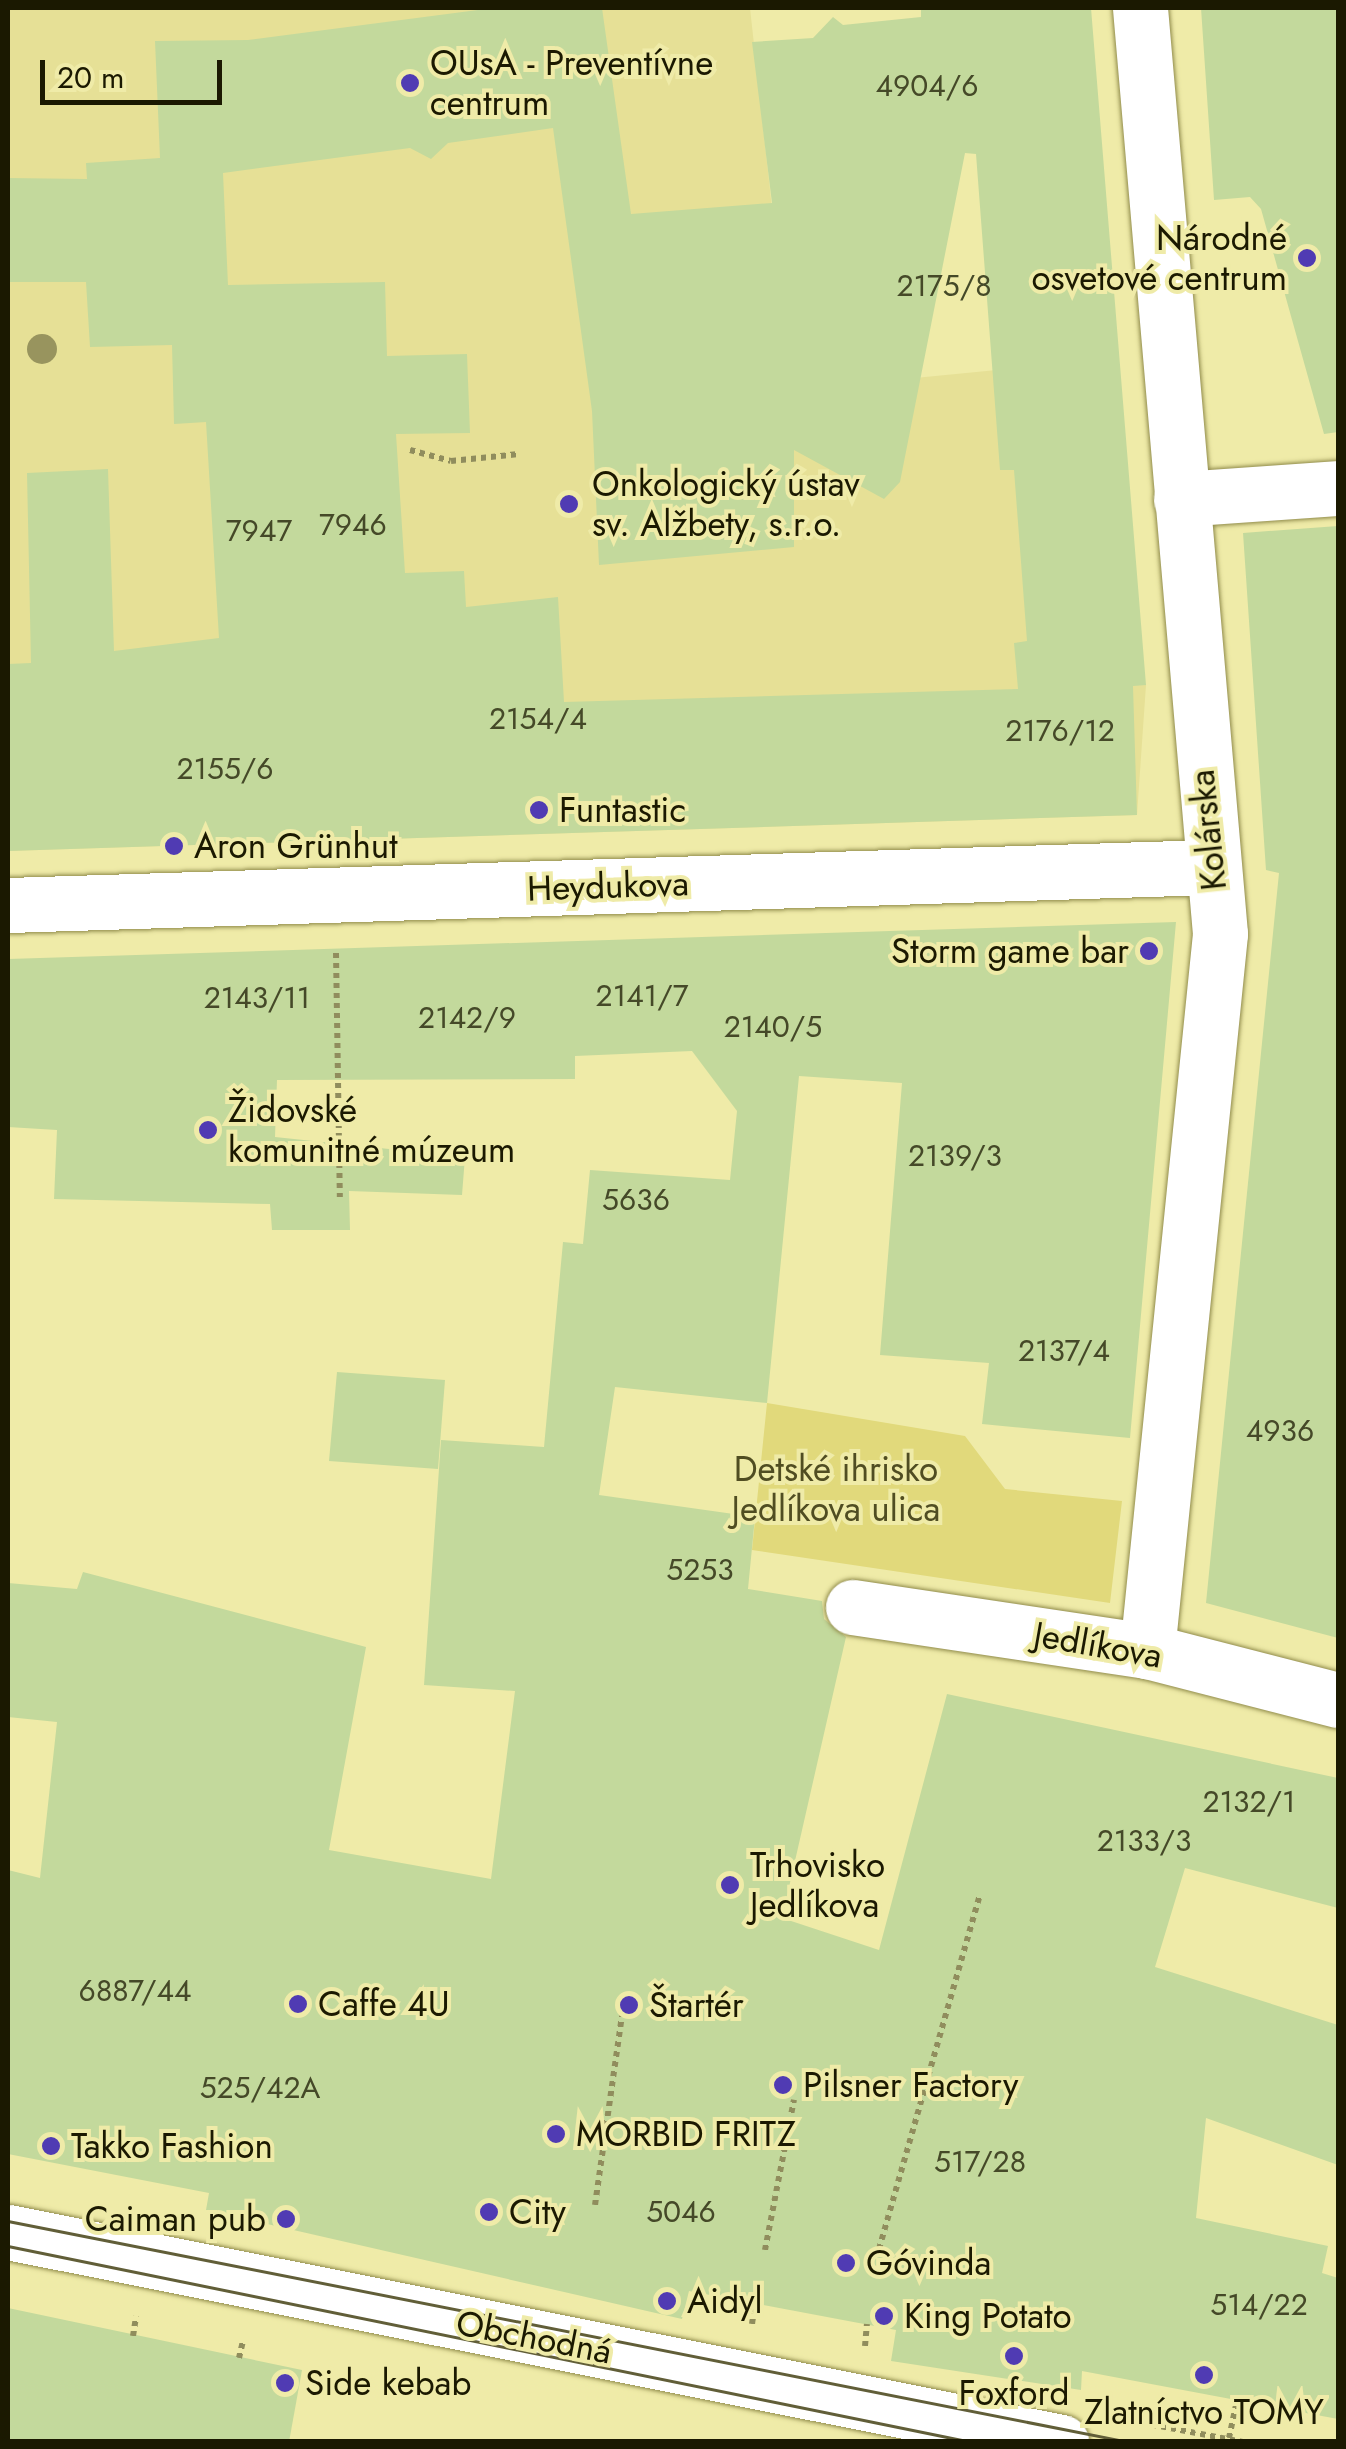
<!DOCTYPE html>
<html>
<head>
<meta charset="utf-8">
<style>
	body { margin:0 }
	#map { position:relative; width:1346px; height:2449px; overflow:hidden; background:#efeba8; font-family:Jost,sans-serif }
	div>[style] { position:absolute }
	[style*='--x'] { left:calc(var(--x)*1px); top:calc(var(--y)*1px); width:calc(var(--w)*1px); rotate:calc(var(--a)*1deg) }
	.built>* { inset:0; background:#e6e096 }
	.green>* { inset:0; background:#e1d97b }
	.building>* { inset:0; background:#c3d99c }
	.path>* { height:6px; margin-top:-3px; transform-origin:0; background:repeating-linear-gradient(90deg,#908d5d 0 5px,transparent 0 10px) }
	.roads { filter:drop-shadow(0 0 2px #918c4c) drop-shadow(0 0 2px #918c4c) }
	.street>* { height:55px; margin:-27.5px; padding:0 27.5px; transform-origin:27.5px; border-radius:27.5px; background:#fff }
	.tram>* { height:2.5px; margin:-1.25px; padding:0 1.25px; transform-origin:1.25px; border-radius:1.25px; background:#615e38 }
	.trees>* { width:30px; height:30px; margin:-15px; border-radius:50%; background:#98945e }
	.dots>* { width:28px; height:28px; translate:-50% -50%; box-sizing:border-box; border:5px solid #efeba8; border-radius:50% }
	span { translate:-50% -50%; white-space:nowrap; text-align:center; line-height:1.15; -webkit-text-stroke:8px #efeba8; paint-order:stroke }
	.number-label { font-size:30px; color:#454928 }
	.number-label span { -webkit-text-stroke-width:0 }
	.poi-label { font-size:35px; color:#1b1901 }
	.left { translate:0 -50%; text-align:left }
	.right { translate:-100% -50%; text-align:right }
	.street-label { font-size:35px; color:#1b1901 }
	.park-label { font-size:35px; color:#504d22 }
	.frame { position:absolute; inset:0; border:10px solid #1b1901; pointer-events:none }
	.scale { position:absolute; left:40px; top:60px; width:182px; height:45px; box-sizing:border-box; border:5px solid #1b1901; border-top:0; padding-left:12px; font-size:30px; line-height:35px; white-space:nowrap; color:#1b1901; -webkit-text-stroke:8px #efeba8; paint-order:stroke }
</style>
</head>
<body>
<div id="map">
	<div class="built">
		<i style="clip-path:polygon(8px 8px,750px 8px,792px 390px,1007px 369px,1146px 685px,1137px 815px,8px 851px)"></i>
	</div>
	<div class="green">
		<i style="clip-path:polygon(767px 1403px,965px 1436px,1005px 1489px,1122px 1501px,1110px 1603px,752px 1550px)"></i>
	</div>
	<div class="building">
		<i style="clip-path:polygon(evenodd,493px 8px,602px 8px,631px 214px,772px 203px,752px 42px,813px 38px,833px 17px,843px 25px,921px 17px,921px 8px,1091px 8px,1146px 685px,1133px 686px,1137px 815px,8px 851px,8px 664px,31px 663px,27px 473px,108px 469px,114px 651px,219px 638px,206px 422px,174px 424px,172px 345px,90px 347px,86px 282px,8px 282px,8px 178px,87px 179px,86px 163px,160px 158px,155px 41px,248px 40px,493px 8px,553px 128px,592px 411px,599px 565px,794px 547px,794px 450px,884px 499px,900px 482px,965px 153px,976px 154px,1000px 470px,1014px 470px,1027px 641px,1014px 643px,1018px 689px,564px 702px,558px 597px,466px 607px,464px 571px,405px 573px,396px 434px,470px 433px,467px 354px,387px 356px,385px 282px,228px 285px,223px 173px,410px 148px,431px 159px,448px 143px,553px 128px)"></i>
		<i style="clip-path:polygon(1201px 8px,1338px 8px,1338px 432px,1324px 434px,1261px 209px,1250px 197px,1214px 200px)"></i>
		<i style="clip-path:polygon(1338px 526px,1338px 1638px,1206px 1603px,1279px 873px,1266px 870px,1243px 533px)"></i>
		<i style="clip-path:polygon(1176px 922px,1130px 1438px,982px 1424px,989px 1363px,880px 1355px,902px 1083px,799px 1076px,767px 1403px,615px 1387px,599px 1495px,755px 1517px,748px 1589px,822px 1601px,824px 1619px,846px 1637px,782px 1918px,879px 1950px,947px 1694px,1338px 1778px,1338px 1908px,1185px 1868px,1155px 1967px,1338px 2025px,1338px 2165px,1206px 2118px,1196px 2218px,1328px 2246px,1322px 2273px,1338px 2278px,1338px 2419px,1082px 2371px,1081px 2390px,891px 2361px,896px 2330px,689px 2291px,682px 2319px,206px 2210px,209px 2193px,8px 2154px,8px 1870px,40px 1878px,57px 1722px,8px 1717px,8px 1583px,77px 1589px,83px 1572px,366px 1647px,329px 1850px,491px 1879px,515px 1691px,424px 1685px,441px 1440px,544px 1447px,563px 1242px,583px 1244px,590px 1170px,730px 1180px,737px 1111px,692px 1051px,575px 1056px,575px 1079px,277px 1080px,275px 1137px,465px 1157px,462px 1195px,349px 1191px,350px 1230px,272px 1230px,270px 1204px,54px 1199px,57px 1130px,8px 1127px,8px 959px)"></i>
		<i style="clip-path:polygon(337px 1372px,445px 1380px,438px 1469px,329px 1461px)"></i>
		<i style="clip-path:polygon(8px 2308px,302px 2370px,289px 2442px,8px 2442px)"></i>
	</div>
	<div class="path">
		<i style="--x:410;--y:450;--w:42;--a:15"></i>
		<i style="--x:451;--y:461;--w:68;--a:-5.9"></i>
		<i style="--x:336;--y:953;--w:244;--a:89.1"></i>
		<i style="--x:595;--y:2205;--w:191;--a:-81.9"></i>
		<i style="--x:879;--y:2249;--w:369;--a:-74.1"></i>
		<i style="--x:765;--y:2250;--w:153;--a:-79.1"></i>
		<i style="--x:752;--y:2324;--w:21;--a:-82"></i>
		<i style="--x:133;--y:2336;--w:20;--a:-81"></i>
		<i style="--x:865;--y:2346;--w:22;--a:-85"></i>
		<i style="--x:239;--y:2358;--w:18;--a:-77"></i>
		<i style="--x:1112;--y:2417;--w:133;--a:10.8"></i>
		<i style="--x:1229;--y:2438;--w:40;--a:-78"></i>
	</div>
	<div class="roads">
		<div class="street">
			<i style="--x:1140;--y:8;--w:929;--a:85.06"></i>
			<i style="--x:1220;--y:934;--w:721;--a:95.81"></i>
			<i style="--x:1181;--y:499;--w:157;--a:-4"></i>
			<i style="--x:8;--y:905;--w:1201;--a:-1.81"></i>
			<i style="--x:853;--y:1607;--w:297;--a:8.5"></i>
			<i style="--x:1147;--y:1651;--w:197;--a:14.4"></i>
			<i style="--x:8;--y:2232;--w:1074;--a:11.28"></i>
		</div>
	</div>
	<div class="tram">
		<i style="--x:8;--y:2221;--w:1143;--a:11.15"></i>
		<i style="--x:8;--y:2246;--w:983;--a:11.5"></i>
	</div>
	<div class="trees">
		<i style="left:42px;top:349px"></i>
	</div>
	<div class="dots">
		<i style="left:410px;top:83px;background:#503bb3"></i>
		<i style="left:1307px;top:258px;background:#503bb3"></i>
		<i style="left:569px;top:504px;background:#503bb3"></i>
		<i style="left:539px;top:810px;background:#503bb3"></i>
		<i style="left:174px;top:846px;background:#503bb3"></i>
		<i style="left:1149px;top:951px;background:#503bb3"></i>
		<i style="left:208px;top:1130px;background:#503bb3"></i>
		<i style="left:730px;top:1885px;background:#503bb3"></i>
		<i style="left:298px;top:2004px;background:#503bb3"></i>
		<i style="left:629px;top:2005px;background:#503bb3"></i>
		<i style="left:783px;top:2085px;background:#503bb3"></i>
		<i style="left:556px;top:2134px;background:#503bb3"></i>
		<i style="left:51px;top:2146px;background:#503bb3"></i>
		<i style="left:489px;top:2212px;background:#503bb3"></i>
		<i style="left:286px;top:2219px;background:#503bb3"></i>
		<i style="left:846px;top:2263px;background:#503bb3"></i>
		<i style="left:667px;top:2301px;background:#503bb3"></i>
		<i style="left:884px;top:2316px;background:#503bb3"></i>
		<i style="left:1014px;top:2356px;background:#503bb3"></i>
		<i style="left:1204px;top:2375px;background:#503bb3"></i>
		<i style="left:285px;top:2383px;background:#503bb3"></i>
	</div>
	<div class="number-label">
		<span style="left:927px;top:86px">4904/6</span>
		<span style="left:944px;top:286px">2175/8</span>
		<span style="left:353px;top:525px">7946</span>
		<span style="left:259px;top:531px">7947</span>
		<span style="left:538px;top:719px">2154/4</span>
		<span style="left:1060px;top:731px">2176/12</span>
		<span style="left:225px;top:769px">2155/6</span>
		<span style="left:642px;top:996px">2141/7</span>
		<span style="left:257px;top:998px">2143/11</span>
		<span style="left:467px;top:1018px">2142/9</span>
		<span style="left:773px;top:1027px">2140/5</span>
		<span style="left:955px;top:1156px">2139/3</span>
		<span style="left:636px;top:1200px">5636</span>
		<span style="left:1064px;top:1351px">2137/4</span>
		<span style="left:1280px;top:1431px">4936</span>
		<span style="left:700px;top:1570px">5253</span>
		<span style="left:1249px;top:1802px">2132/1</span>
		<span style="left:1144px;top:1841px">2133/3</span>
		<span style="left:135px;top:1991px">6887/44</span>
		<span style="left:260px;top:2088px">525/42A</span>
		<span style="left:980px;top:2162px">517/28</span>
		<span style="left:681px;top:2212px">5046</span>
		<span style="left:1259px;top:2305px">514/22</span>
	</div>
	<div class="poi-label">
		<span class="left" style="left:430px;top:83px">OUsA - Preventívne<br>centrum</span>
		<span class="right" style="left:1287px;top:258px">Národné<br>osvetové centrum</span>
		<span class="left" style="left:592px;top:504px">Onkologický ústav<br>sv. Alžbety, s.r.o.</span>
		<span class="left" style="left:559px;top:810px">Funtastic</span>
		<span class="left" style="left:194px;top:846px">Aron Grünhut</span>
		<span class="right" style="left:1129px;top:951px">Storm game bar</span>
		<span class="left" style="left:228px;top:1130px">Židovské<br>komunitné múzeum</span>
		<span class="left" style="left:750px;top:1885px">Trhovisko<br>Jedlíkova</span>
		<span class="left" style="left:318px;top:2004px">Caffe 4U</span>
		<span class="left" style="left:649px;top:2005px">Štartér</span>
		<span class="left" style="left:803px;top:2085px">Pilsner Factory</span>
		<span class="left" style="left:576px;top:2134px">MORBID FRITZ</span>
		<span class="left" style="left:71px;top:2146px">Takko Fashion</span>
		<span class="left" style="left:509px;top:2212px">City</span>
		<span class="right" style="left:266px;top:2219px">Caiman pub</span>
		<span class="left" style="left:866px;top:2263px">Góvinda</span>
		<span class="left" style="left:687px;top:2301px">Aidyl</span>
		<span class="left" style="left:904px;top:2316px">King Potato</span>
		<span class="left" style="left:305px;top:2383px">Side kebab</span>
		<span style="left:1014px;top:2393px">Foxford</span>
		<span style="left:1204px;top:2412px">Zlatníctvo TOMY</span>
	</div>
	<div class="street-label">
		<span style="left:1208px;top:830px;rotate:-96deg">Kolárska</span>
		<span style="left:608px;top:886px;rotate:-2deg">Heydukova</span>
		<span style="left:1098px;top:1645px;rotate:10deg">Jedlíkova</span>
		<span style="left:534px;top:2337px;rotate:11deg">Obchodná</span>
	</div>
	<div class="park-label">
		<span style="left:836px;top:1489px">Detské ihrisko<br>Jedlíkova ulica</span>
	</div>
	<div class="frame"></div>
	<div class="scale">20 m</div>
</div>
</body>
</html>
